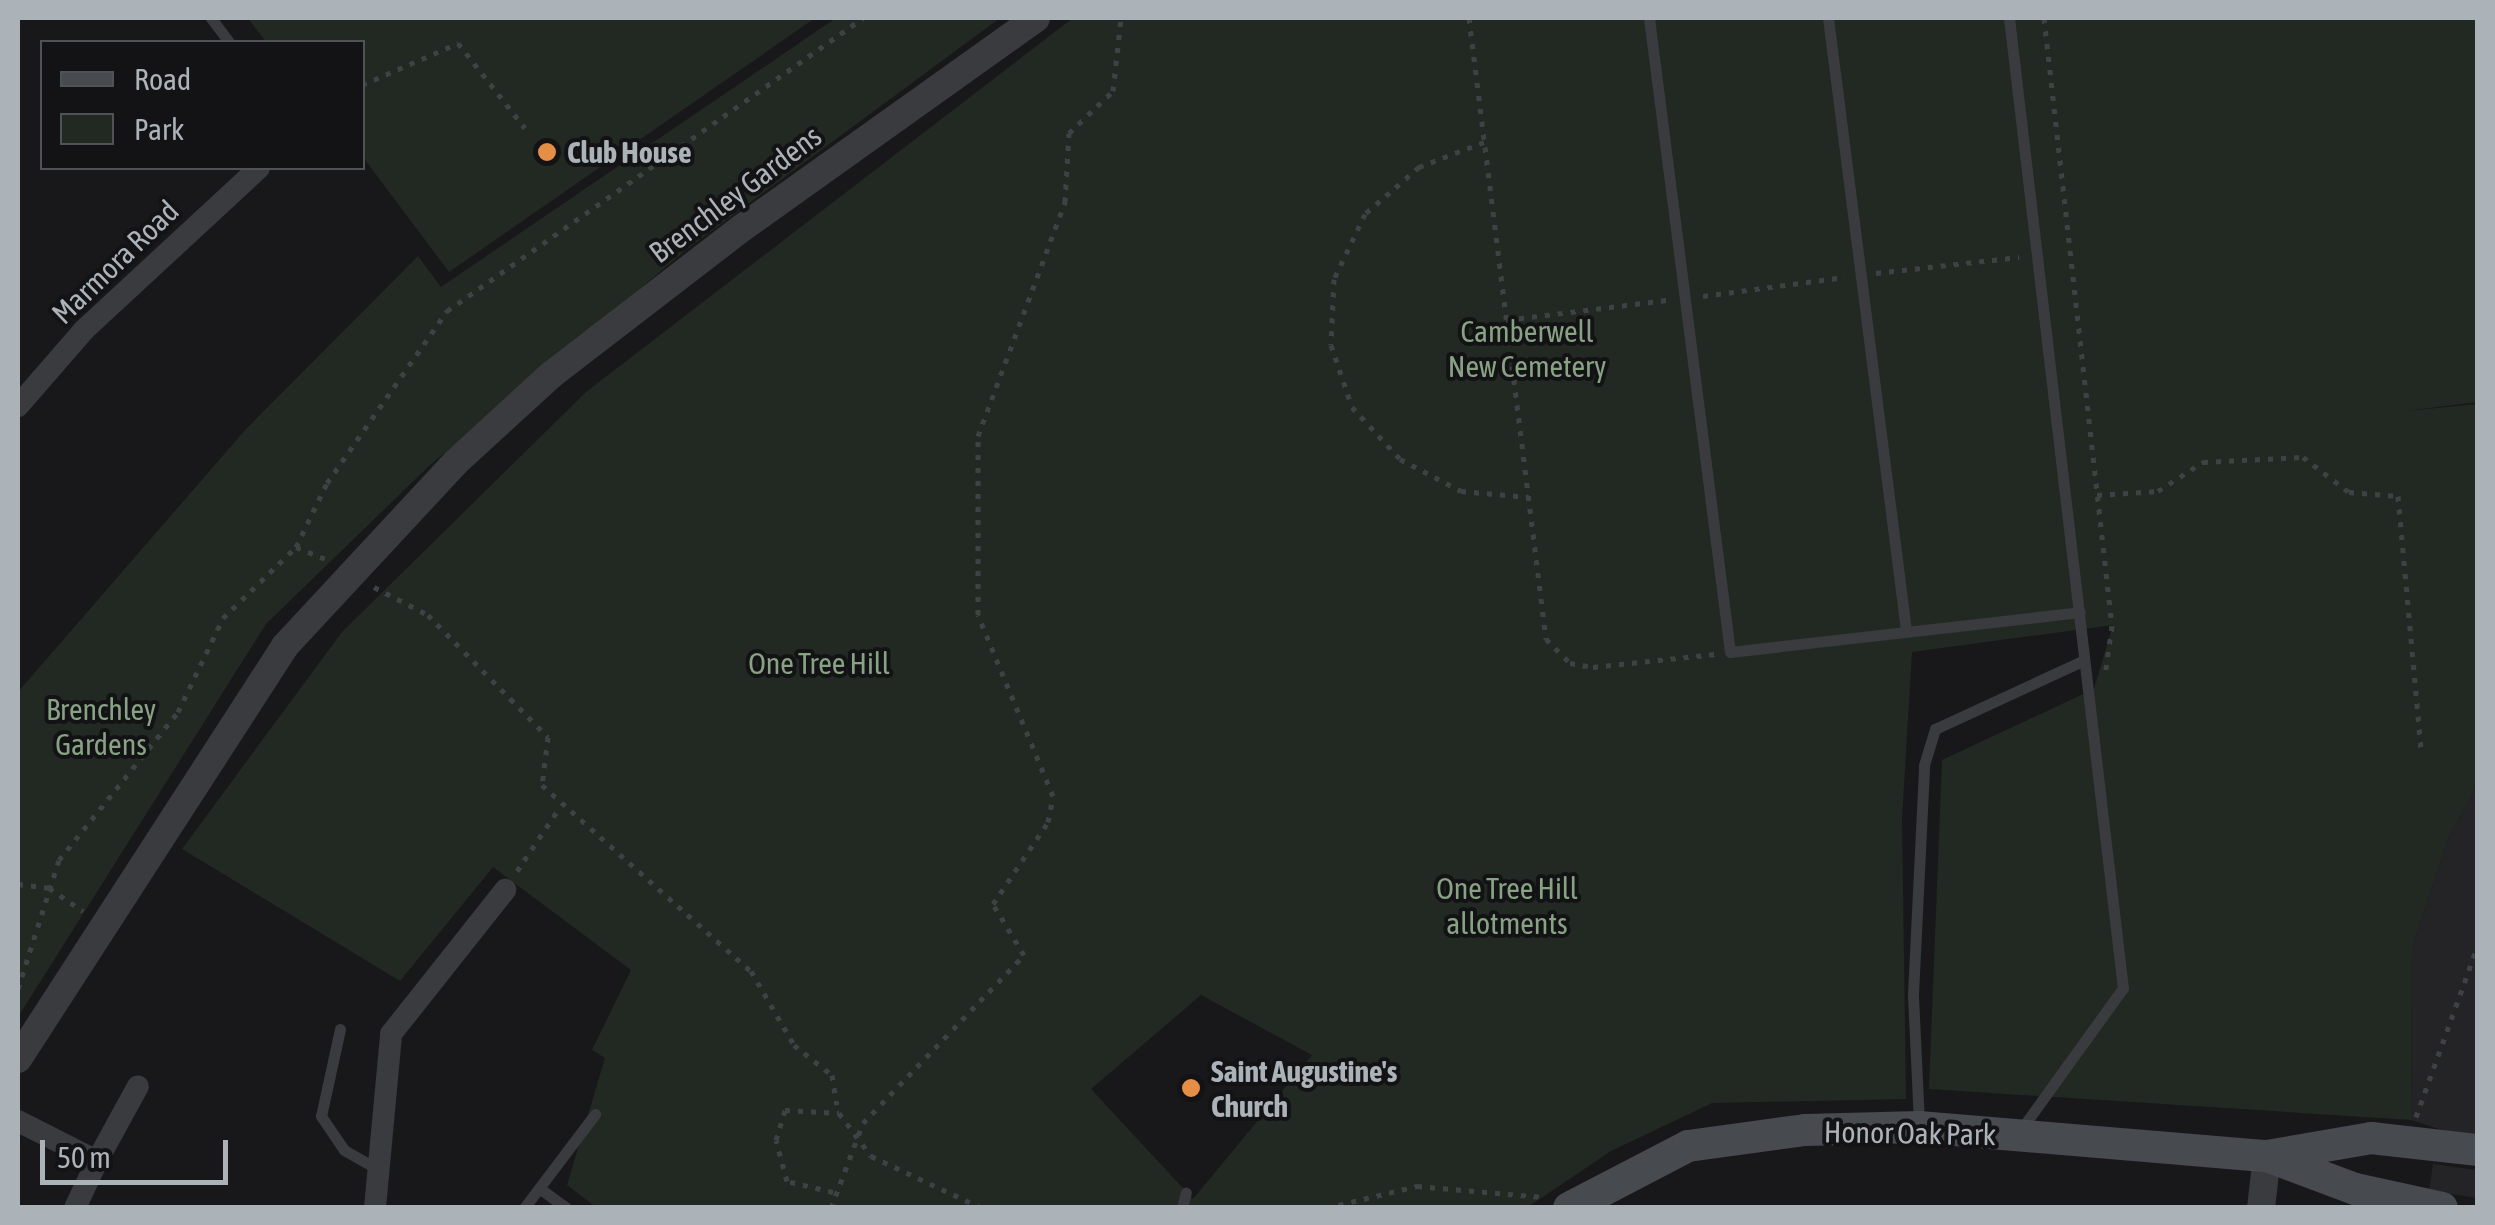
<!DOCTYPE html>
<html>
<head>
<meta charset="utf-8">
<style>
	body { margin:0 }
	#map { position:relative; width:2495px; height:1225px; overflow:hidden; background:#18181a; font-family:"Asap Condensed",sans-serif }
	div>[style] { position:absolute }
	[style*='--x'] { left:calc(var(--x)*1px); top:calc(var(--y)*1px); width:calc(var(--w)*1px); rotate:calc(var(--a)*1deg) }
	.built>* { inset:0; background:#242427 }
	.green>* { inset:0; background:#222922 }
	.path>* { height:5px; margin-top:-2.5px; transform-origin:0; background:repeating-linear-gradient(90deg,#3f4245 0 5px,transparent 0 13px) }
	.service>* { height:11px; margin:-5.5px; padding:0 5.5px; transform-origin:5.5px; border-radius:5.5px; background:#393b3e }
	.minor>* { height:22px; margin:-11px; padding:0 11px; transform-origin:11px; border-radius:11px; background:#393b3e }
	.tertiary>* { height:28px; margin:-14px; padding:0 14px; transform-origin:14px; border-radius:14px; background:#393b3e }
	.secondary>* { height:32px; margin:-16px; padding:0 16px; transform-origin:16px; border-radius:16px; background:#474a4e }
	.dots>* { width:28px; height:28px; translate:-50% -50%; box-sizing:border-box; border:5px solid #131315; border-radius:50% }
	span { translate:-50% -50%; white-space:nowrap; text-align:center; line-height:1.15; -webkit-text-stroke:8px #131315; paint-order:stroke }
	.poi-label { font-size:30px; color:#abb2b8; font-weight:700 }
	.left { translate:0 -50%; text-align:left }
	.street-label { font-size:30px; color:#abb2b8 }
	.park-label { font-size:30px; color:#88a284 }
	.frame { position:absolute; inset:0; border:20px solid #abb2b8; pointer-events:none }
	.legend { position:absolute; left:40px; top:40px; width:325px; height:130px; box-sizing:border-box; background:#131315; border:2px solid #505356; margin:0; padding:12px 18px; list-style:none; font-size:30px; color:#abb2b8 }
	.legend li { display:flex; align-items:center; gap:20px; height:50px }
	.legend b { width:50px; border:2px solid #505356 }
	.scale { position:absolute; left:40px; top:1140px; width:188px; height:45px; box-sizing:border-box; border:5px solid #abb2b8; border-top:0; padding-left:12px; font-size:30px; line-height:35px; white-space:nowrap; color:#abb2b8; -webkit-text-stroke:8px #131315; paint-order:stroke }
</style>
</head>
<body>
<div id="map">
	<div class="built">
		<i style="clip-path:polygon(2477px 785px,2477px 1141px,2411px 1120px,2412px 948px,2449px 837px)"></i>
		<i style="clip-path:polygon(2433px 1164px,2477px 1170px,2477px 1198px,2429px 1191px)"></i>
	</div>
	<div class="green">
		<i style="clip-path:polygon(248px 18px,815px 18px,449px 272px,363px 157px,362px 42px,266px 42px)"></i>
		<i style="clip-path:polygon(836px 18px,1000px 18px,686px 250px,429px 466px,266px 624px,18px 1017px,18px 692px,246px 429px,418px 256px,441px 287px)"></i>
		<i style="clip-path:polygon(evenodd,1073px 18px,2477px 18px,2477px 402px,2406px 411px,2477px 404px,2477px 785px,2449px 837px,2412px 948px,2411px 1120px,1929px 1089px,1942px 760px,2094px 689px,2113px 625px,1912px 652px,1902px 819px,1906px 1099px,1712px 1103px,1611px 1151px,1528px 1207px,596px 1207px,567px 1185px,605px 1058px,592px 1050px,631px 970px,493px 867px,400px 981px,182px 849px,342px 632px,586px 392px,1073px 18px,1201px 995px,1312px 1055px,1193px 1199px,1091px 1089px,1201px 995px)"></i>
	</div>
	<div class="path">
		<i style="--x:1469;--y:18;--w:626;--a:82.93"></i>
		<i style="--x:1546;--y:639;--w:34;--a:45"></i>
		<i style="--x:1570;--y:663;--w:23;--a:10"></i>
		<i style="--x:1593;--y:667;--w:123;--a:-6.1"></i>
		<i style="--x:2044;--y:18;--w:612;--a:83.62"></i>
		<i style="--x:2112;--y:626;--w:49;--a:98.1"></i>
		<i style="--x:362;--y:85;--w:105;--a:-23.6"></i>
		<i style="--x:458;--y:43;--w:108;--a:51.8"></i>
		<i style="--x:1484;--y:142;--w:70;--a:159"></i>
		<i style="--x:1419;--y:167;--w:72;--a:139"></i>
		<i style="--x:1365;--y:214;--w:72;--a:115.5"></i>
		<i style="--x:1334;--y:279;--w:66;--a:92.6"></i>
		<i style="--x:1331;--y:345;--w:65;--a:71.3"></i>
		<i style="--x:1352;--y:407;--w:71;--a:47.3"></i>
		<i style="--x:1400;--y:459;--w:69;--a:27.7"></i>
		<i style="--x:1461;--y:491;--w:68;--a:5"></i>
		<i style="--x:1876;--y:273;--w:144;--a:-6.4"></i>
		<i style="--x:1703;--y:296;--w:143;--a:-7.6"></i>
		<i style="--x:1506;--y:320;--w:162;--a:-7.1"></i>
		<i style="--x:2097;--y:495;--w:61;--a:-3.8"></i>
		<i style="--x:2158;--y:491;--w:54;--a:-32.8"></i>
		<i style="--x:2203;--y:462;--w:100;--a:-2.9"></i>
		<i style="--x:2303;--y:457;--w:58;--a:37.3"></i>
		<i style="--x:2349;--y:492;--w:49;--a:4.7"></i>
		<i style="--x:2398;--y:496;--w:253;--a:84.8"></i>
		<i style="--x:296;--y:547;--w:37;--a:22"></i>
		<i style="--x:374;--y:587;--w:61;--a:27.4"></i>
		<i style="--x:428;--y:615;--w:171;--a:45.5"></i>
		<i style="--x:548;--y:737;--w:48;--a:97.1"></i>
		<i style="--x:542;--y:785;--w:280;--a:41.7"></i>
		<i style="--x:751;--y:971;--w:86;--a:59.8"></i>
		<i style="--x:794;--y:1045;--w:48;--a:38.3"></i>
		<i style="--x:832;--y:1075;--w:30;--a:81"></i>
		<i style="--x:517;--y:871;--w:77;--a:-56.1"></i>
		<i style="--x:18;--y:884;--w:31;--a:7"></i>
		<i style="--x:49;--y:888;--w:41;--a:34.1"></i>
		<i style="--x:18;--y:989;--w:135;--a:-72.4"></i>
		<i style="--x:59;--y:860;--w:190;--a:-51.2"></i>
		<i style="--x:178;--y:712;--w:104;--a:-64.4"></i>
		<i style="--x:223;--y:618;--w:102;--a:-44.2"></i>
		<i style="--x:296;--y:547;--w:71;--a:-64.2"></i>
		<i style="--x:327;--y:483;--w:210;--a:-55.1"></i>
		<i style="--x:447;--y:311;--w:509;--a:-35.16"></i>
		<i style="--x:2416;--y:1117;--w:183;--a:-70.2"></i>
		<i style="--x:833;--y:1192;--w:47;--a:-166.6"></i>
		<i style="--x:787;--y:1181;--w:42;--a:-105"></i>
		<i style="--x:776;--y:1140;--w:31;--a:-73"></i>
		<i style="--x:785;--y:1110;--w:54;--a:3.2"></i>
		<i style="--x:839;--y:1113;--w:54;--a:53.3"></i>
		<i style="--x:871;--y:1156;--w:123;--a:25.1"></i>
		<i style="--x:831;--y:1208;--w:91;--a:-69.4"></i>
		<i style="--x:863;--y:1123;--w:233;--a:-46.2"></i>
		<i style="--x:1024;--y:955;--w:60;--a:-121.3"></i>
		<i style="--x:993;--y:904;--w:99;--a:-56.1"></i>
		<i style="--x:1048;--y:822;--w:26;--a:-79"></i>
		<i style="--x:1053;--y:796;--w:196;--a:-112.5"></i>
		<i style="--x:978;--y:615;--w:179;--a:-90"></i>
		<i style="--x:978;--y:436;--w:250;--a:-69.6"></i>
		<i style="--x:1065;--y:202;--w:69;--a:-86.7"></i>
		<i style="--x:1069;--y:133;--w:61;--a:-43.7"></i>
		<i style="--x:1113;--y:91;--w:73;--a:-83.7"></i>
		<i style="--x:1326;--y:1208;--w:94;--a:-13.6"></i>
		<i style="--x:1417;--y:1186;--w:126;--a:5"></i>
	</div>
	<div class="service">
		<i style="--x:211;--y:18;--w:30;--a:53"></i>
		<i style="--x:1649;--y:18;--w:639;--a:82.72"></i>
		<i style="--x:1730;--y:652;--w:352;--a:-6.5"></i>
		<i style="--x:1828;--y:18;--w:617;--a:82.74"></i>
		<i style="--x:2009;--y:18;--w:977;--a:83.3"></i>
		<i style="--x:2123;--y:988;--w:178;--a:125.8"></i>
		<i style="--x:340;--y:1029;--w:89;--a:102.3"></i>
		<i style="--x:321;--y:1116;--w:41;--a:55.9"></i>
		<i style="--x:344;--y:1150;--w:43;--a:29.6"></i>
		<i style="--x:1919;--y:1123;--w:129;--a:-92.7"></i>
		<i style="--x:1913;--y:994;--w:229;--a:-87.2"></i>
		<i style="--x:1924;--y:765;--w:38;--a:-73"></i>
		<i style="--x:1935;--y:729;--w:164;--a:-24.8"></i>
		<i style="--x:539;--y:1188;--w:34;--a:36"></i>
		<i style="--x:524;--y:1208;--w:118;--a:-52.9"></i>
		<i style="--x:1182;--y:1208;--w:16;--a:-76"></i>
	</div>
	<div class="minor">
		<i style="--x:18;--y:406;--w:101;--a:-49"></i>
		<i style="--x:84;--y:330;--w:238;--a:-42.8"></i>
		<i style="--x:18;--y:1121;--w:89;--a:26.9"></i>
		<i style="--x:97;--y:1161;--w:85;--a:-61.3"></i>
		<i style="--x:75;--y:1208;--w:52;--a:-64.9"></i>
		<i style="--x:375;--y:1208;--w:175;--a:-84.7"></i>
		<i style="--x:391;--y:1034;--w:184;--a:-51.6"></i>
	</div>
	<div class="tertiary">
		<i style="--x:18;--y:1059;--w:492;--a:-57.1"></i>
		<i style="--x:285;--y:646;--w:251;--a:-47.1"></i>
		<i style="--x:456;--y:462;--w:129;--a:-42.5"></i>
		<i style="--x:551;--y:375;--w:241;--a:-37.6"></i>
		<i style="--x:742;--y:228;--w:361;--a:-35.5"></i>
		<i style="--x:2261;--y:1208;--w:52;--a:-83.4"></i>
	</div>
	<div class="secondary">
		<i style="--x:2267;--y:1156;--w:94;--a:20.6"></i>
		<i style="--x:2355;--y:1189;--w:89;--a:12.3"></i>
		<i style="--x:1569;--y:1208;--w:134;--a:-27.5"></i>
		<i style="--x:1688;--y:1146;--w:118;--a:-7.8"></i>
		<i style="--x:1805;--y:1130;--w:114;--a:-1.5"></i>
		<i style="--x:1919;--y:1127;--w:349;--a:4.8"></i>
		<i style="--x:2267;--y:1156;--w:106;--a:-9.8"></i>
		<i style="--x:2371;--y:1138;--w:108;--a:6.4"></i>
	</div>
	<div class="dots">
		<i style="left:547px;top:152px;background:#e48e46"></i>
		<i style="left:1191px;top:1088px;background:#e48e46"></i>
	</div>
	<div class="poi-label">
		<span class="left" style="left:567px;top:152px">Club House</span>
		<span class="left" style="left:1211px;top:1088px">Saint Augustine's<br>Church</span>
	</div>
	<div class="street-label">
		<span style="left:735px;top:194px;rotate:-37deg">Brenchley Gardens</span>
		<span style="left:115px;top:262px;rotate:-44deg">Marmora Road</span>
		<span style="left:1910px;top:1133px;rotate:1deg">Honor Oak Park</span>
	</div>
	<div class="park-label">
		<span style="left:1527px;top:348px">Camberwell<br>New Cemetery</span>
		<span style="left:819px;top:663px">One Tree Hill</span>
		<span style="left:101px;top:726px">Brenchley<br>Gardens</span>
		<span style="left:1507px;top:905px">One Tree Hill<br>allotments</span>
	</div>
	<div class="frame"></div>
	<ul class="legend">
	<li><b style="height:12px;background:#474a4e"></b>Road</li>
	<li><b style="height:28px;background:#222922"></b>Park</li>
	</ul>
	<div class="scale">50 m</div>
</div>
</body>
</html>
